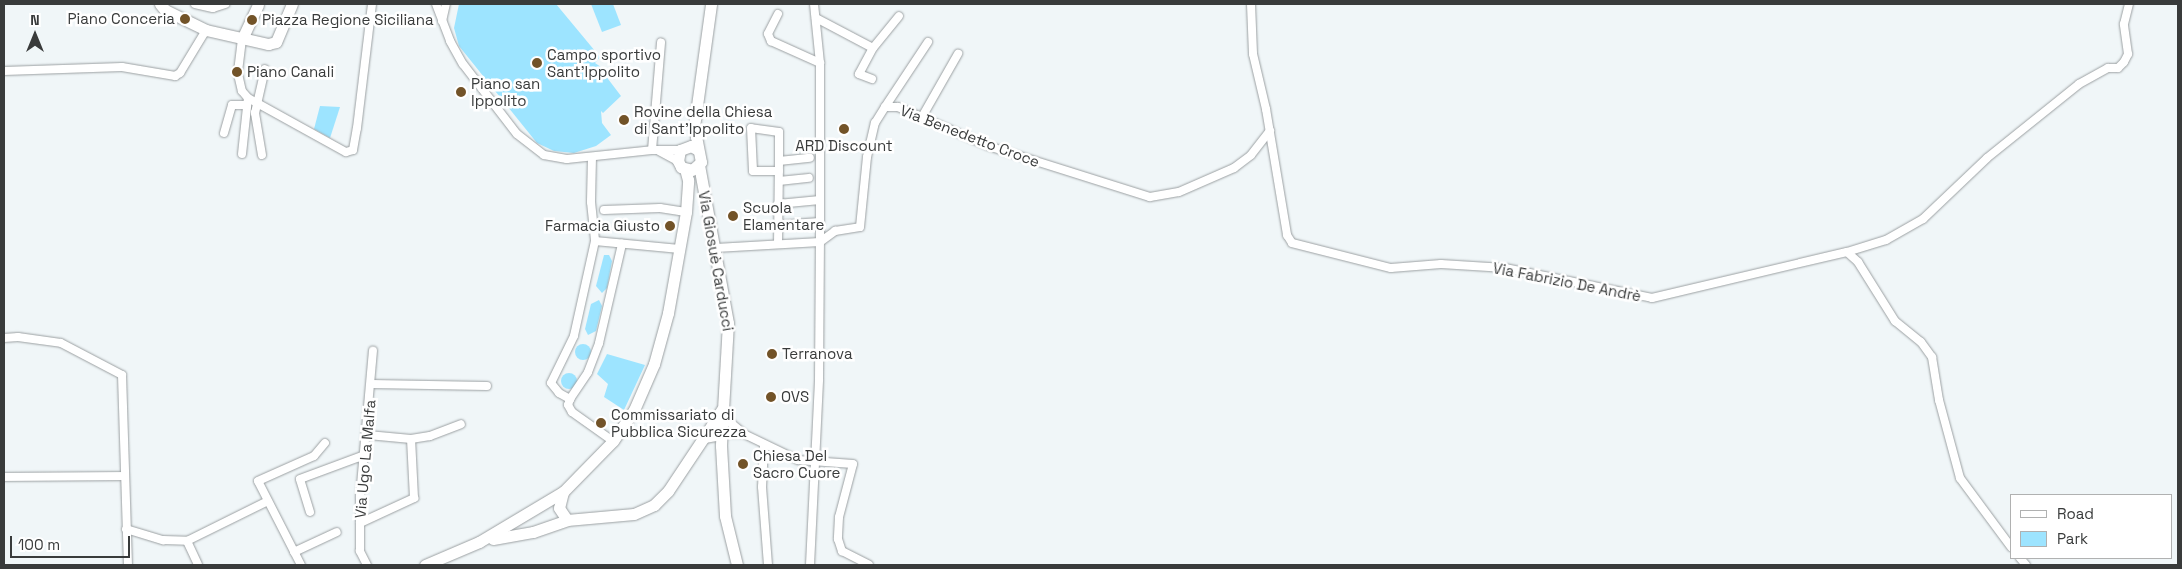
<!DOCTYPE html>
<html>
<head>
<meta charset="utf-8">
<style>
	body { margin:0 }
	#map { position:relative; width:2182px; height:569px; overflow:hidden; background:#f0f6f8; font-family:"Space Grotesk",sans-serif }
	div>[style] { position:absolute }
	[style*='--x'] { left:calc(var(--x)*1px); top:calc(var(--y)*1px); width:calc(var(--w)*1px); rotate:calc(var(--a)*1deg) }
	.green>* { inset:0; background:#9de4ff }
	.round { border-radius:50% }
	.roads { filter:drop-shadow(0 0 1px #9ba0a2) drop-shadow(0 0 1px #9ba0a2) }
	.street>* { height:8px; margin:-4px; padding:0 4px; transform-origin:4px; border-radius:4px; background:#fff }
	.secondary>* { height:11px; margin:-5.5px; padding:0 5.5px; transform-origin:5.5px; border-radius:5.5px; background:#fff }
	.dots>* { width:14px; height:14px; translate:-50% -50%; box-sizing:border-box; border:2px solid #fff; border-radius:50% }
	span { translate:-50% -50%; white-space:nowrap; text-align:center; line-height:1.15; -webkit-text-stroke:5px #fff; paint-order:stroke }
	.poi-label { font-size:15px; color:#393b3b }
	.right { translate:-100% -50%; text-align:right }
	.left { translate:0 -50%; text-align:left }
	.street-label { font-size:15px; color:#393b3b }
	.frame { position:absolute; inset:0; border:5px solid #393b3b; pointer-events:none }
	.legend { position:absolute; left:2010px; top:494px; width:162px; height:65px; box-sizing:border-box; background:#fff; border:1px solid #b0b1b1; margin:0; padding:6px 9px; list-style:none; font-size:15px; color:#393b3b }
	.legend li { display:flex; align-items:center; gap:10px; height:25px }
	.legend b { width:25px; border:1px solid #b0b1b1 }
	.north { position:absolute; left:10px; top:10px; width:50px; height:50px; -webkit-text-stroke:4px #fff; paint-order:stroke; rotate:0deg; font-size:14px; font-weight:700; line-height:20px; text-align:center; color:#393b3b }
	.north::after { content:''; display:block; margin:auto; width:18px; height:22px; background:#393b3b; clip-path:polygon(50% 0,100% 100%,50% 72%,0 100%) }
	.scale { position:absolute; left:10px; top:536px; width:120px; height:22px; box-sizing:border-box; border:2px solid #393b3b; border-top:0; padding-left:6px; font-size:15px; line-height:18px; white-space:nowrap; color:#393b3b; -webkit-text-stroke:4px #fff; paint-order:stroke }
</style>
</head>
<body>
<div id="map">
	<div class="green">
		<i style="clip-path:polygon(459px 4px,556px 4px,600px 57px,595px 63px,604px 69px,602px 71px,621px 96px,603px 113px,601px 111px,602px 123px,611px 135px,596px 146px,574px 153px,554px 151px,537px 143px,459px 46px,454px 28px)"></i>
		<i style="clip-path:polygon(591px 4px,613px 4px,621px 25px,602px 32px)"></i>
		<i style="clip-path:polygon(320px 106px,340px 107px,330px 138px,314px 129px)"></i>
		<i style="clip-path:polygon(604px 255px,609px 255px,612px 261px,607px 288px,602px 293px,596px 286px)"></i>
		<i style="clip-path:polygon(599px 300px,602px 306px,596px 331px,588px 335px,585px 329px,591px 304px)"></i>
		<i class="round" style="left:575px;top:344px;width:16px;height:16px"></i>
		<i style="clip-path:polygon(607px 354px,645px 365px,624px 410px,604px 397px,608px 384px,597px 374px)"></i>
		<i class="round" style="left:561px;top:373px;width:16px;height:16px"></i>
	</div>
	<div class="roads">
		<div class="street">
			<i style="--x:195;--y:4;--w:18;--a:13"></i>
			<i style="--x:213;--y:8;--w:13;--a:-18"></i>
			<i style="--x:436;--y:4;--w:40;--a:69"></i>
			<i style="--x:450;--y:41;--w:26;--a:61"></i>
			<i style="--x:463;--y:64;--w:88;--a:52.4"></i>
			<i style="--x:517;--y:134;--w:34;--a:38"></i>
			<i style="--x:544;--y:155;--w:23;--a:10"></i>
			<i style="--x:567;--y:159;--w:85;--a:-6"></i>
			<i style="--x:652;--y:150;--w:28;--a:0"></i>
			<i style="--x:1251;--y:4;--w:50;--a:87.7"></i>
			<i style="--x:1253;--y:54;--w:57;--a:76.7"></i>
			<i style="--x:1266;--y:109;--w:128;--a:80.5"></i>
			<i style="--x:1287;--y:235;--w:9;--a:58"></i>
			<i style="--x:1292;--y:243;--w:102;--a:14.2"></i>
			<i style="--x:1391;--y:268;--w:50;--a:-4.6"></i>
			<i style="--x:1441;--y:264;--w:64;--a:3.6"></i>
			<i style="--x:1505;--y:268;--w:150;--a:11.5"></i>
			<i style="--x:1652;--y:298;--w:200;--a:-13.3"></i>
			<i style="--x:1847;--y:252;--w:41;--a:-17.1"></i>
			<i style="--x:1886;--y:240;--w:43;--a:-29.6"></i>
			<i style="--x:1923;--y:219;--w:88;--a:-43.6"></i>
			<i style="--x:1987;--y:158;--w:118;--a:-38.8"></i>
			<i style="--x:2079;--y:84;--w:33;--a:-29"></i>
			<i style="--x:2108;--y:68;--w:10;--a:0"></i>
			<i style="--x:2118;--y:68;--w:8;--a:-45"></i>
			<i style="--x:2124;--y:62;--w:9;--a:-63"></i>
			<i style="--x:2128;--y:54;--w:30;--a:-98"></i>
			<i style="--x:2124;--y:24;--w:21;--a:-76"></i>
			<i style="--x:778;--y:14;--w:22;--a:117"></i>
			<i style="--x:768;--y:34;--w:8;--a:67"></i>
			<i style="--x:771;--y:41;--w:54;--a:24.2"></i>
			<i style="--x:816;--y:18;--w:64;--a:27.8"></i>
			<i style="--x:442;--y:21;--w:17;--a:-77"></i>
			<i style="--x:242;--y:39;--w:35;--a:97"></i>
			<i style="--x:238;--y:74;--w:17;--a:77"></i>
			<i style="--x:242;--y:91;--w:9;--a:49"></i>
			<i style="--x:248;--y:98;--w:112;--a:28.9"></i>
			<i style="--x:346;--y:152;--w:7;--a:-16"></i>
			<i style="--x:353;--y:150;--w:22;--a:-80"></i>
			<i style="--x:357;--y:128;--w:125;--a:-83.1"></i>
			<i style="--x:4;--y:71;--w:118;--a:-1.9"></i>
			<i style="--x:122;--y:67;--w:54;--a:9.6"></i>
			<i style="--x:175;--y:76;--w:6;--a:-31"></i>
			<i style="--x:180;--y:73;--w:50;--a:-58.8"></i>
			<i style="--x:872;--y:79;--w:14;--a:-159"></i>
			<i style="--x:859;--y:74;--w:30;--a:-62"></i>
			<i style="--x:873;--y:48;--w:41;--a:-50.9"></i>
			<i style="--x:885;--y:107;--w:78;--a:-56.5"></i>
			<i style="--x:922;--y:117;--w:73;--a:-60.3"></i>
			<i style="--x:224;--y:133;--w:29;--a:-74"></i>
			<i style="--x:232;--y:105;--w:14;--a:0"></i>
			<i style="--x:652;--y:150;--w:108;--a:-85.2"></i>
			<i style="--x:659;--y:151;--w:21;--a:28"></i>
			<i style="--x:242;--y:154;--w:56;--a:-83.9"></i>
			<i style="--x:262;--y:155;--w:43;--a:-99.5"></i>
			<i style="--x:255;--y:113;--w:45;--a:-77.2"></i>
			<i style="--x:592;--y:157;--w:45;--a:91.3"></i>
			<i style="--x:591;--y:202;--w:39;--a:84"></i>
			<i style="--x:595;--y:241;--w:97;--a:102.5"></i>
			<i style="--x:574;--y:336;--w:52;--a:116.1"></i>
			<i style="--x:551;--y:383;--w:13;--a:51"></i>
			<i style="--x:559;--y:393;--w:13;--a:29"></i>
			<i style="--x:570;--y:399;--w:32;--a:-56"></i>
			<i style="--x:588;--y:372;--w:31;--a:-69"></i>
			<i style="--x:599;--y:343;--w:102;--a:-76.9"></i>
			<i style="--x:779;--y:161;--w:31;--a:-6"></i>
			<i style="--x:779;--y:181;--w:30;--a:-6"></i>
			<i style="--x:778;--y:204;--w:42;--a:-5.4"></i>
			<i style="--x:604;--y:210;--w:56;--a:-2"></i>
			<i style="--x:660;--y:208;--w:26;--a:9"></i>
			<i style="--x:778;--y:225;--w:42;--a:-4.1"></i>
			<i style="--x:595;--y:241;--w:85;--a:5.4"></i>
			<i style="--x:778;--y:244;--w:83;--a:-89.3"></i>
			<i style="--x:779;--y:161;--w:29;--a:-90"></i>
			<i style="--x:779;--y:132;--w:28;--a:-172"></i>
			<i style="--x:751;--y:128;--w:43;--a:87.3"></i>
			<i style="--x:753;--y:171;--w:26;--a:0"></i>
			<i style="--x:716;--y:248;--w:104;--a:-3.3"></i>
			<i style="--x:820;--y:242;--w:19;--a:-36"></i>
			<i style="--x:835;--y:231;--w:25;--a:-9"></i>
			<i style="--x:860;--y:227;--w:70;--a:-84.3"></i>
			<i style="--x:867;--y:157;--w:35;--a:-77"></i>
			<i style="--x:875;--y:123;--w:19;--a:-58"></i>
			<i style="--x:885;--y:107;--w:13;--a:0"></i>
			<i style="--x:898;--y:107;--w:98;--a:23.4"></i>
			<i style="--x:988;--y:146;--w:170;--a:17.5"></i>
			<i style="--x:1150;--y:197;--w:29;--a:-10"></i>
			<i style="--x:1179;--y:192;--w:60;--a:-23.6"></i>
			<i style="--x:1234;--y:168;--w:21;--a:-37"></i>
			<i style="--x:1251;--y:155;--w:31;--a:-52"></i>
			<i style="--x:1847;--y:252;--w:15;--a:42"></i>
			<i style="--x:1858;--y:262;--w:70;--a:57.9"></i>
			<i style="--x:1895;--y:321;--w:33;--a:39"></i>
			<i style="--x:1921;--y:342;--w:19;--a:54"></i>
			<i style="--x:1932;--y:357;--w:44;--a:80.8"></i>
			<i style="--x:1939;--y:400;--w:81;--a:74.9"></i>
			<i style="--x:1960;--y:478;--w:86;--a:53.5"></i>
			<i style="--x:4;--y:338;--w:14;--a:-4"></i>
			<i style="--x:18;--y:337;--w:43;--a:7.9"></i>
			<i style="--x:61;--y:343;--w:69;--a:27.7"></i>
			<i style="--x:122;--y:375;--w:190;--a:88.2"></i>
			<i style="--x:371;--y:384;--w:116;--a:1"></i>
			<i style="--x:570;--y:399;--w:6;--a:108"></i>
			<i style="--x:568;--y:405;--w:8;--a:60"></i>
			<i style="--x:572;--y:412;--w:50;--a:35.3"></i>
			<i style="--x:725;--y:411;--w:13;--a:63"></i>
			<i style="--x:731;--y:423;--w:17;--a:40"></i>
			<i style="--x:744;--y:434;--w:60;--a:25.7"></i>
			<i style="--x:798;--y:460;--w:55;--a:4.2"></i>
			<i style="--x:853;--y:464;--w:55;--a:104.8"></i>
			<i style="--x:839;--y:517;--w:22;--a:93"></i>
			<i style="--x:838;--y:539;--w:13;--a:72"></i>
			<i style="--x:842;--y:551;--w:30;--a:27"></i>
			<i style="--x:721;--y:434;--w:23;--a:0"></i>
			<i style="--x:368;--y:435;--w:43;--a:5.3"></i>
			<i style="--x:411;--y:439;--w:19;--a:-9"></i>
			<i style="--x:430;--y:436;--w:33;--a:-21"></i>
			<i style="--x:764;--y:445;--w:42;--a:92.7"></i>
			<i style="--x:762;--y:487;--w:78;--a:85.6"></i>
			<i style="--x:4;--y:477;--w:120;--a:-0.5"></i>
			<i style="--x:310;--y:512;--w:34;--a:-107"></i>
			<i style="--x:300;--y:479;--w:69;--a:-20.3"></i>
			<i style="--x:360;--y:523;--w:60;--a:-24.8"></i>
			<i style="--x:414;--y:498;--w:59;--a:-92.9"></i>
			<i style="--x:126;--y:529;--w:39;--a:17"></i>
			<i style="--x:163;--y:540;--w:24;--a:2"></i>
			<i style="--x:187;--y:541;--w:90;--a:-26.3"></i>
			<i style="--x:187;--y:541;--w:26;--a:65"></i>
			<i style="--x:294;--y:552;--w:47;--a:-24.9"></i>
			<i style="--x:2020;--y:558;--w:9;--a:49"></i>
			<i style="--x:301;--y:565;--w:94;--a:-117.1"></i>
			<i style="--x:258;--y:481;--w:61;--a:-24.1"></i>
			<i style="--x:314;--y:456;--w:17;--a:-50"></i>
			<i style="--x:367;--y:565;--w:16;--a:-117"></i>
			<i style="--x:360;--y:551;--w:55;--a:-90"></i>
			<i style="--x:360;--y:496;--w:146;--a:-84.9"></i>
			<i style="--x:810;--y:565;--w:186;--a:-87.2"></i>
			<i style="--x:819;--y:379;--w:137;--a:-89.6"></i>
			<i style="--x:820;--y:242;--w:179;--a:-90"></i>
			<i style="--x:820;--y:63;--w:59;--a:-95.8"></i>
		</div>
		<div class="secondary">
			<i style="--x:160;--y:4;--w:8;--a:50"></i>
			<i style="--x:165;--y:10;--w:46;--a:26"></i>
			<i style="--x:206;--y:30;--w:64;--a:12.7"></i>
			<i style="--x:268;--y:44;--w:8;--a:-14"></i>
			<i style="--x:276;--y:42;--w:41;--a:-67.2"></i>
			<i style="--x:242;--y:39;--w:38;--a:-65"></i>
			<i style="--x:698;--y:150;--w:8;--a:-150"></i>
			<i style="--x:691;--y:146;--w:12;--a:160"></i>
			<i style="--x:680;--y:150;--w:11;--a:100"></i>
			<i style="--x:678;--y:161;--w:7;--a:63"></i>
			<i style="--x:681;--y:167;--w:11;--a:15"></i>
			<i style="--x:692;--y:170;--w:12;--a:-42"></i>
			<i style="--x:701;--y:162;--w:36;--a:-101"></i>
			<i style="--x:694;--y:127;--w:124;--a:-82.1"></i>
			<i style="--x:699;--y:165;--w:161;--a:79.6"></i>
			<i style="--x:728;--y:323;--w:123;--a:93.3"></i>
			<i style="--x:721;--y:446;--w:70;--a:86.7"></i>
			<i style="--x:725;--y:516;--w:50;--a:76.2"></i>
			<i style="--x:704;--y:437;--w:33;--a:-57"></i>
			<i style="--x:563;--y:492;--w:16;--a:104"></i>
			<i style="--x:559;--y:508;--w:14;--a:56"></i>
			<i style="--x:493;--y:539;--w:41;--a:-9.9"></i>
			<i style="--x:533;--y:532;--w:36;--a:-19"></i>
			<i style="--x:567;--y:520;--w:67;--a:-5.1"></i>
			<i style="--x:634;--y:514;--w:22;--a:-24"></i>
			<i style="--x:654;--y:505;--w:20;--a:-45"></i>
			<i style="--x:668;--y:491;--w:65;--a:-56.3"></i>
			<i style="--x:704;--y:437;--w:17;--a:-10"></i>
			<i style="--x:425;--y:565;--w:59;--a:-23.1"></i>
			<i style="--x:479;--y:542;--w:98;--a:-30.8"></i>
			<i style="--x:563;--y:492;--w:71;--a:-45.6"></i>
			<i style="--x:613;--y:441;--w:37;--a:-56"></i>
			<i style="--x:634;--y:410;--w:50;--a:-66.5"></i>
			<i style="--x:654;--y:364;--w:53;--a:-74.6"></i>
			<i style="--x:668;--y:313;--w:103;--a:-79.9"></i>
			<i style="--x:686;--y:212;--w:32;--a:-86"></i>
			<i style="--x:688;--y:180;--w:11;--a:-105"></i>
		</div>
	</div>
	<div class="dots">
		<i style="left:185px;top:19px;background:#725328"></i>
		<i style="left:252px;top:20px;background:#725328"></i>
		<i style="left:537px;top:63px;background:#725328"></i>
		<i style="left:237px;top:72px;background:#725328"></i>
		<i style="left:461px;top:92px;background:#725328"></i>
		<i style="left:624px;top:120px;background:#725328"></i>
		<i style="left:844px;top:129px;background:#725328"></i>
		<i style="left:733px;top:216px;background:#725328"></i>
		<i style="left:670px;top:226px;background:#725328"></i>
		<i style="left:772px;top:354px;background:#725328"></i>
		<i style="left:771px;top:397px;background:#725328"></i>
		<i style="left:601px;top:423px;background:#725328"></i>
		<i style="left:743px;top:464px;background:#725328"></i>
	</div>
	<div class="poi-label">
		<span class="right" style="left:175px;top:19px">Piano Conceria</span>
		<span class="left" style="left:262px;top:20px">Piazza Regione Siciliana</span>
		<span class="left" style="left:547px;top:63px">Campo sportivo<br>Sant'Ippolito</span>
		<span class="left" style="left:247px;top:72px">Piano Canali</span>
		<span class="left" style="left:471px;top:92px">Piano san<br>Ippolito</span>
		<span class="left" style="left:634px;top:120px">Rovine della Chiesa<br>di Sant'Ippolito</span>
		<span style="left:844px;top:146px">ARD Discount</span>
		<span class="left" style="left:743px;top:216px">Scuola<br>Elamentare</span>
		<span class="right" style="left:660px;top:226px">Farmacia Giusto</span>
		<span class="left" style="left:782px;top:354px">Terranova</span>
		<span class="left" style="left:781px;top:397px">OVS</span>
		<span class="left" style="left:611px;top:423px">Commissariato di<br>Pubblica Sicurezza</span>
		<span class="left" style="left:753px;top:464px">Chiesa Del<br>Sacro Cuore</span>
	</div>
	<div class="street-label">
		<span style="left:970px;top:136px;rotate:21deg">Via Benedetto Croce</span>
		<span style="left:716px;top:261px;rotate:80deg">Via Giosuè Carducci</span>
		<span style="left:1567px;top:282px;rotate:11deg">Via Fabrizio De Andrè</span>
		<span style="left:365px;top:459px;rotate:-85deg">Via Ugo La Malfa</span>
	</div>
	<div class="frame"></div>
	<ul class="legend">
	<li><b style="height:6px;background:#fff"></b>Road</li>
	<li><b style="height:14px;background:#9de4ff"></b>Park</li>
	</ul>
	<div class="north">N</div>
	<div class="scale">100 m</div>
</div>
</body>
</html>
